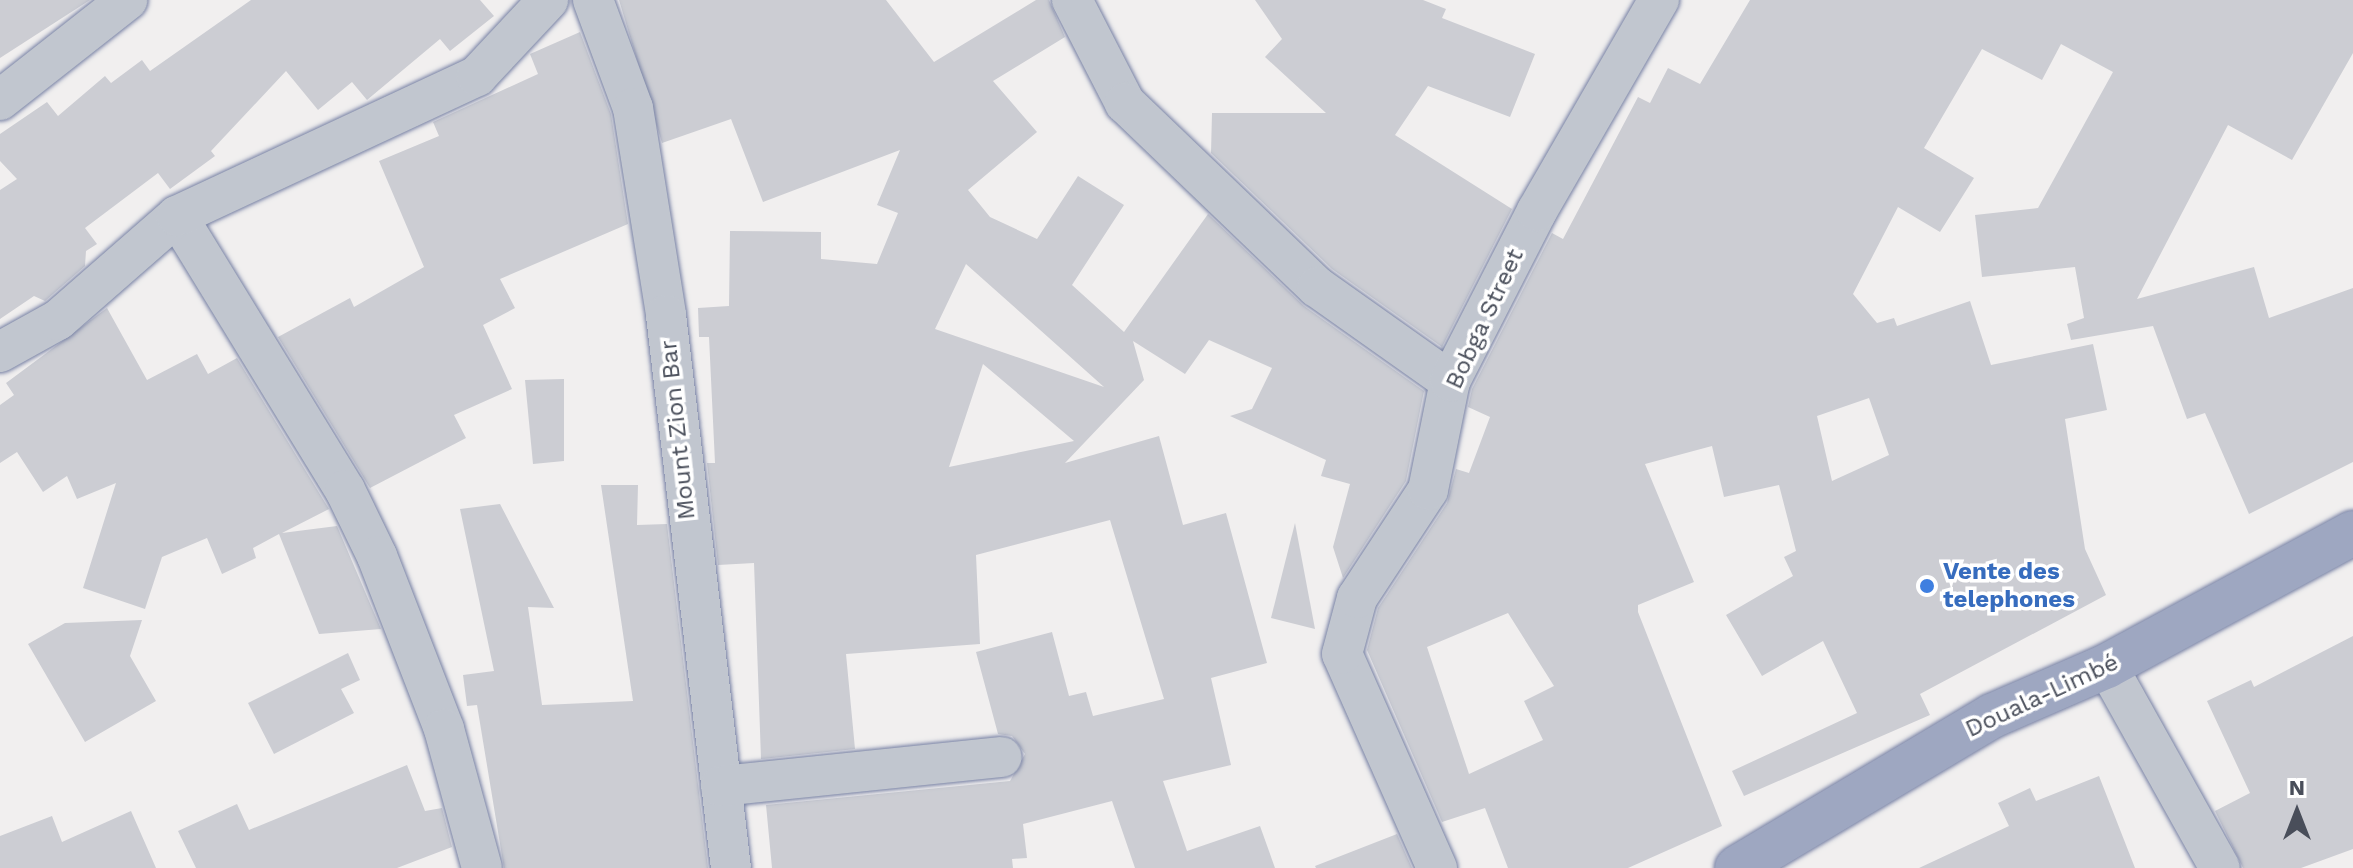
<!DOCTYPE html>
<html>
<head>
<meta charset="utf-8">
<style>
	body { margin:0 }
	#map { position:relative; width:2353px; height:868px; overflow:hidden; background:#f1efef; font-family:"Work Sans",sans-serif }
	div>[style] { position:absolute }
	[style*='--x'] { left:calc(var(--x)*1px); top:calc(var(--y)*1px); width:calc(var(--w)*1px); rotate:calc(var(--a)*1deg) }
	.building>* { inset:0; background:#cccdd3 }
	.roads { filter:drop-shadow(0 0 2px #7781a4) drop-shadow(0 0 2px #7781a4) }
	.minor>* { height:40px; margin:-20px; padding:0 20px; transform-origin:20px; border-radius:20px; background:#c1c6cf }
	.trunk>* { height:44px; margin:-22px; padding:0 22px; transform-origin:22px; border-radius:22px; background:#9ea7c1 }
	.dots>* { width:22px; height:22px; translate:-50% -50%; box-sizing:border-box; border:4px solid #fff; border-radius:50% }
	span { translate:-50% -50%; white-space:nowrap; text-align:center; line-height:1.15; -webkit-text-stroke:7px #fff; paint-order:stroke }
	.street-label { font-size:24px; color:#494e5a }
	.shop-label { font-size:24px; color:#366cbe; font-weight:700 }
	.left { translate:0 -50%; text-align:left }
	.north { position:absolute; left:2257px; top:772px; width:80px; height:80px; -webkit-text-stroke:6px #fff; paint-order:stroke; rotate:0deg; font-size:22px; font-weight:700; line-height:32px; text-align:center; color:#494e5a }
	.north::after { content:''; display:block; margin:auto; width:28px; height:36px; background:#494e5a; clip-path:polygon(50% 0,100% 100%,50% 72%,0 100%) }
</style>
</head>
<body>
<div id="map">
	<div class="building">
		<i style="clip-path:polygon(0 0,90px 0,0 58px)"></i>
		<i style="clip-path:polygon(251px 0,480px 0,494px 16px,450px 51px,440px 39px,367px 100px,352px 82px,318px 110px,286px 71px,211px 151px,215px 156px,170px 189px,158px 173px,85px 228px,97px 244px,86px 251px,85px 266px,45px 301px,34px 296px,0 319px,0 190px,17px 179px,0 161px,0 134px,47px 102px,58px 116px,105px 76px,111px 83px,142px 60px,150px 71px)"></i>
		<i style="clip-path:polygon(evenodd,619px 0,886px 0,934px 62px,1036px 0,1049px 0,1065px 37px,993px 81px,1037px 132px,968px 190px,990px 217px,1037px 239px,1078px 176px,1124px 205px,1072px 285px,1124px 332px,1208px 214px,1304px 306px,1424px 391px,1406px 481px,1343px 578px,1333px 547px,1350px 484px,1321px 476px,1326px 460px,1230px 416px,1252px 409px,1272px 368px,1209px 340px,1185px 374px,1133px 341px,1144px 380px,1065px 463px,1159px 436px,1183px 525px,1226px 513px,1267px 663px,1211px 678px,1231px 765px,1163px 781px,1187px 851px,1260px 826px,1275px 868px,1135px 868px,1112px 801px,1023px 824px,1027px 858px,1012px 859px,1013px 868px,772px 868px,766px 805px,1010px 781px,1025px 754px,1012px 736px,998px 734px,976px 652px,1052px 632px,1069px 696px,1086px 692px,1093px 716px,1164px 699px,1110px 520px,976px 555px,980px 644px,846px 654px,855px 749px,761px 759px,754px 563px,718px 565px,707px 463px,715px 463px,709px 337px,699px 337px,698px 308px,729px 306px,730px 231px,821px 232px,821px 259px,877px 264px,898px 213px,877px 205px,900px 150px,763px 202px,731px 119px,662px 143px,619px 0,966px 264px,1104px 387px,935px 329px,966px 264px,619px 0,983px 364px,1074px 441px,949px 467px,983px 364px)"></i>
		<i style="clip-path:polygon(1255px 0,1423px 0,1446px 9px,1442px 18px,1535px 54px,1510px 117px,1428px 86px,1395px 135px,1512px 209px,1442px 347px,1332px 269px,1211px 153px,1212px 113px,1326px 113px,1265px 57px,1282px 39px)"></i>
		<i style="clip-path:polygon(evenodd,1750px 0,2353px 0,2353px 53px,2292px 160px,2228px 125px,2137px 299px,2254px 267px,2269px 318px,2353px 288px,2353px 462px,2249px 514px,2205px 413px,2187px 419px,2153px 326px,2071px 340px,2067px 324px,2084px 318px,2075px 267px,1982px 277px,1975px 215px,2038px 208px,2113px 72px,2061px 44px,2042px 80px,1982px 49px,1924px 148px,1974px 178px,1940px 232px,1898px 207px,1853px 294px,1877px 323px,1894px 318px,1897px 326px,1970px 301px,1991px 365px,2093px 344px,2107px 410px,2065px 419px,2085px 549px,2106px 595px,1920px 694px,1930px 715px,1744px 796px,1732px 771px,1857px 713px,1823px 641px,1762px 676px,1726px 615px,1793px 576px,1784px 557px,1796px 551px,1779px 485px,1724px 497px,1712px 446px,1645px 464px,1694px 582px,1638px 605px,1638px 612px,1722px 826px,1628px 868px,1508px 868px,1485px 808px,1442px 822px,1367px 650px,1378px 608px,1447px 503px,1456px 469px,1469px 473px,1490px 417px,1468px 407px,1472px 389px,1552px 233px,1563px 239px,1638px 97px,1650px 103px,1668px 68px,1700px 84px,1750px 0,1869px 398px,1889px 455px,1832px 481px,1817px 416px,1869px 398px,1750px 0,1508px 613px,1554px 686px,1524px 701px,1543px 740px,1469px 774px,1427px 647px,1508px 613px)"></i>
		<i style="clip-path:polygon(580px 32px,611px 114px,628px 224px,500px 279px,515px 308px,483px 325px,512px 389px,454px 415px,466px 438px,370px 488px,278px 337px,350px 298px,354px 307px,424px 267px,379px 161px,439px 136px,433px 122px,538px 74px,530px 54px)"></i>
		<i style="clip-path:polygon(107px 308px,147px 380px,197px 354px,208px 374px,237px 358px,329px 509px,282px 533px,337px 526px,381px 629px,319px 634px,279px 534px,253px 548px,256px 558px,222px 574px,207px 538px,162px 557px,145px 609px,83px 588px,116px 483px,77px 499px,67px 476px,43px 492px,17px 452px,0 463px,0 405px,14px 395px,6px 383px)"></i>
		<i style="clip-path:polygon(564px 379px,564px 461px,533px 464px,525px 380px)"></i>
		<i style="clip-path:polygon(601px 485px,638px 485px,637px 525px,667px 524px,708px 868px,504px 868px,477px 705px,467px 706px,463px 675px,494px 671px,460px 509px,500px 504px,554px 608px,528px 607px,542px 705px,633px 701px)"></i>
		<i style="clip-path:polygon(1295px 523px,1315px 629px,1271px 618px)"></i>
		<i style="clip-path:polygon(142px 620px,130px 656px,156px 701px,85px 742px,28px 644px,65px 623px)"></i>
		<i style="clip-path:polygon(2353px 636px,2353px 849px,2301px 868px,2243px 868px,2215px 811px,2250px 793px,2207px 701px,2251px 680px,2254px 687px)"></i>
		<i style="clip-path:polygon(348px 653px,360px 680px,341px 689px,354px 713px,274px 754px,248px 703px)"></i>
		<i style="clip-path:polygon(407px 765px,425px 811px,442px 808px,452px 847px,397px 868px,196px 868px,178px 831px,237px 804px,249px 830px)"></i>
		<i style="clip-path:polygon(2099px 776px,2135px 868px,1919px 868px,2009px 826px,1998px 803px,2030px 788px,2036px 801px)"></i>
		<i style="clip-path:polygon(131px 811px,156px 868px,0 868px,0 836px,52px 816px,62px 842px)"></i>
		<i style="clip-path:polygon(1397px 834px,1412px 868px,1316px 868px,1315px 866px)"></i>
	</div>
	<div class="roads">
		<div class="minor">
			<i style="--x:593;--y:0;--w:115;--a:69.7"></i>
			<i style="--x:633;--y:108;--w:210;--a:80.9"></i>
			<i style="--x:666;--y:315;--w:557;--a:83.3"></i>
			<i style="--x:1072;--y:0;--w:116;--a:62.8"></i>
			<i style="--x:1125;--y:103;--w:266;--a:43.8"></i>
			<i style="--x:1317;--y:287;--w:163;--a:35.3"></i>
			<i style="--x:0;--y:100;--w:162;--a:-38.2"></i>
			<i style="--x:177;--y:216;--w:321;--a:58.5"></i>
			<i style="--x:345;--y:490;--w:73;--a:64.1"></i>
			<i style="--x:377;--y:556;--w:186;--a:68.8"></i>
			<i style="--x:444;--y:729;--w:144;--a:74.7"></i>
			<i style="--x:0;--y:352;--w:66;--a:-28.9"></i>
			<i style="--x:58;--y:320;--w:158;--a:-41.2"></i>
			<i style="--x:177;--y:216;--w:331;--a:-25"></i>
			<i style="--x:477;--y:76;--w:104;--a:-46.9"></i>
			<i style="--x:2107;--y:666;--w:231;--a:60.8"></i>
			<i style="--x:721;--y:786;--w:282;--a:-5.9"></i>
			<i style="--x:1437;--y:868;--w:234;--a:-113.9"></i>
			<i style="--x:1342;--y:654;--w:58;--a:-75"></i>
			<i style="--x:1357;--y:598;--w:129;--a:-56.7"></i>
			<i style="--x:1428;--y:490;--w:111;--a:-78.6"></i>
			<i style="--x:1450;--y:381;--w:191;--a:-62.9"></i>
			<i style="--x:1537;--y:211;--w:244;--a:-60"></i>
		</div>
		<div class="trunk">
			<i style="--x:1737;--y:868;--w:297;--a:-30.8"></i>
			<i style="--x:1992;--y:716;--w:125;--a:-23.5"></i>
			<i style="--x:2107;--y:666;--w:280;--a:-28.4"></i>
		</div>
	</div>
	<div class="dots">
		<i style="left:1927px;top:586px;background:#3f7fe0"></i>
	</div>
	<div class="street-label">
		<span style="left:1485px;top:319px;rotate:-65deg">Bobga Street</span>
		<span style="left:678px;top:430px;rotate:-96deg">Mount Zion Bar</span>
		<span style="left:2042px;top:696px;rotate:-25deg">Douala-Limbé</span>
	</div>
	<div class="shop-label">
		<span class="left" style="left:1943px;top:586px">Vente des<br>telephones</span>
	</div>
	<div class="north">N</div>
</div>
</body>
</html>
